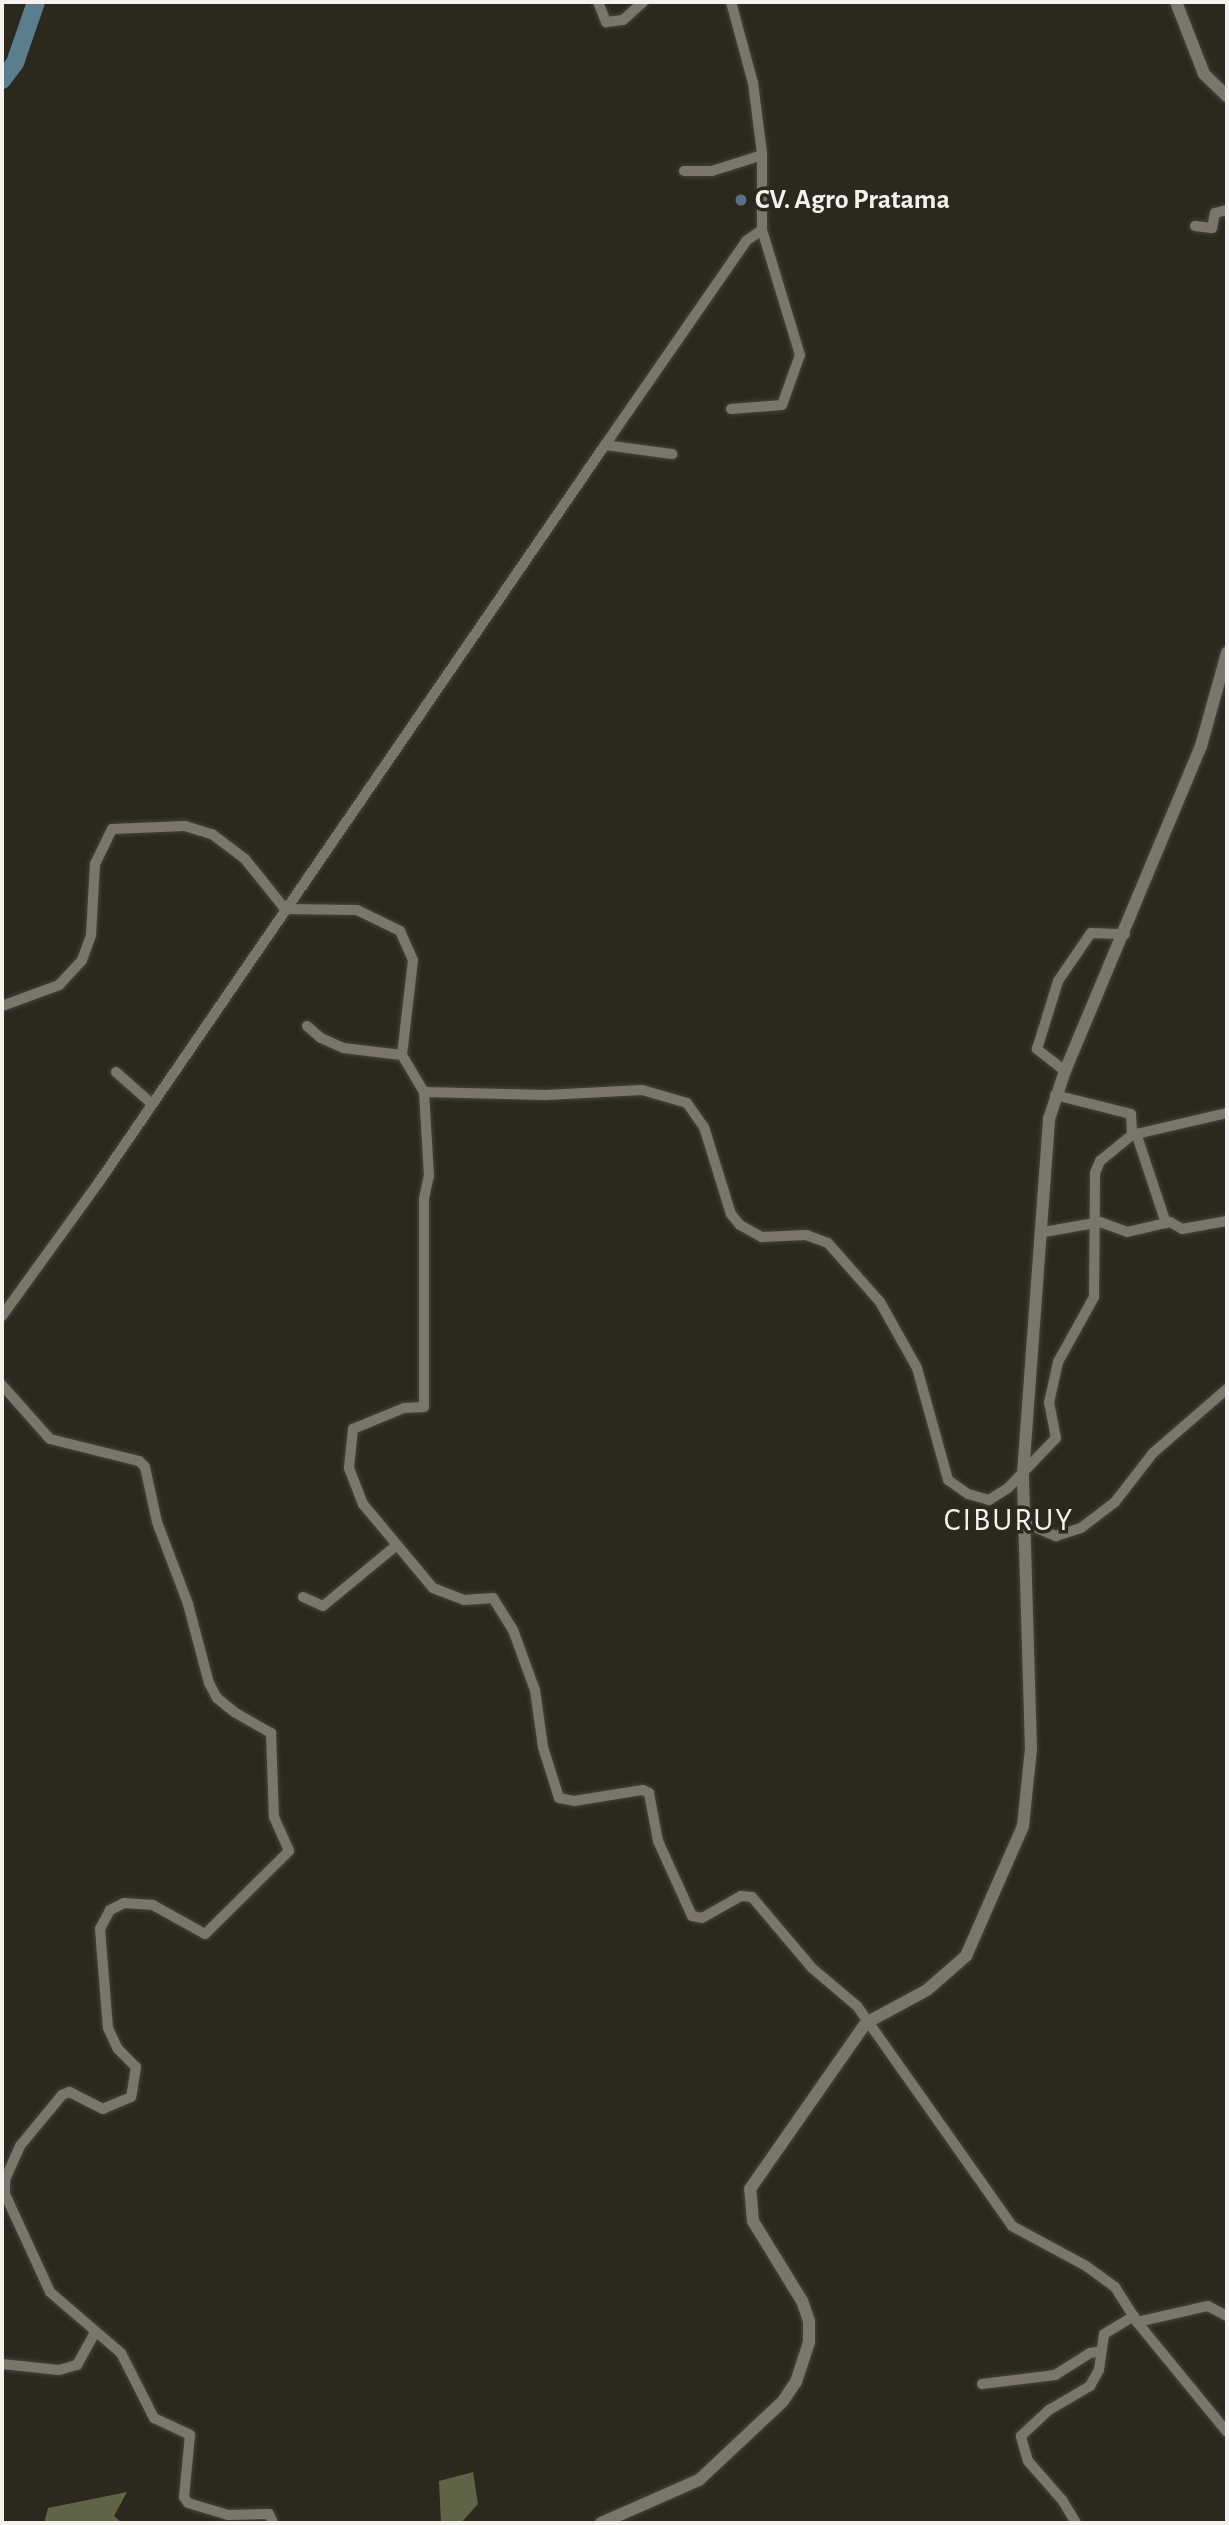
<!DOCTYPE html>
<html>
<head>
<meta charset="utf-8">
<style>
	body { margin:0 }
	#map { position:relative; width:1229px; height:2525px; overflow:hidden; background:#2b281e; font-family:"Alegreya Sans",sans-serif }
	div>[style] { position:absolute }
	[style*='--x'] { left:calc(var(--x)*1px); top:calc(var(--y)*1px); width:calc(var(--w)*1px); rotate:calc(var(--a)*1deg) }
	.forest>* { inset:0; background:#606446 }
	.river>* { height:18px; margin:-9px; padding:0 9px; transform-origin:9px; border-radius:9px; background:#5a7e8d }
	.roads { filter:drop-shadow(0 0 2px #45423a) drop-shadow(0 0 2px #45423a) }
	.minor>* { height:10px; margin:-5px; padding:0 5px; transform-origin:5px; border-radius:5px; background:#7a766b }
	.tertiary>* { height:12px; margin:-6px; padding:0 6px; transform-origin:6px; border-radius:6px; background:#7a766b }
	.dots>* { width:19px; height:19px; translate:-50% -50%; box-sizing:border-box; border:4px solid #2b281e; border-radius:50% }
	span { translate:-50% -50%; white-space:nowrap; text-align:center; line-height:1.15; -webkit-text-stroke:7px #2b281e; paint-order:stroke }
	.poi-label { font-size:28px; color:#f4f2ec; font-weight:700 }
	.left { translate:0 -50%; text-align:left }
	.quarter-label { font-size:32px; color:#f4f2ec; letter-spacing:2px }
	.frame { position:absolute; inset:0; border:4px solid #f4f2ec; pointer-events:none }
</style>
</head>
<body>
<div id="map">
	<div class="forest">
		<i style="clip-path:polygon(473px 2472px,478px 2504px,461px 2523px,441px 2523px,439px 2481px)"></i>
		<i style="clip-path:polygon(127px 2492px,114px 2516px,122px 2523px,44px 2523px,48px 2508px)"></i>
	</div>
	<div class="river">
		<i style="--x:2;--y:80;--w:21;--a:-53"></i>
		<i style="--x:15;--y:63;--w:65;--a:-71"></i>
	</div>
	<div class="roads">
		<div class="minor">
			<i style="--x:598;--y:2;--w:22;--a:68"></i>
			<i style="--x:606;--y:22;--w:17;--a:-7"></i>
			<i style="--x:623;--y:20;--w:27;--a:-42"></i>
			<i style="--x:684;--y:171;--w:28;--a:0"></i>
			<i style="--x:712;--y:171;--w:52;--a:-17.7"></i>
			<i style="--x:1195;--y:226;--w:17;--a:7"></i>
			<i style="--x:1212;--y:228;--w:15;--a:-79"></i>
			<i style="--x:1215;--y:213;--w:12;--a:-14"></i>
			<i style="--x:731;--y:409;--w:51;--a:-4.5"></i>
			<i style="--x:782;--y:405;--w:53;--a:-70.2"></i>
			<i style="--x:800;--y:355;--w:131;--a:-106.9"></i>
			<i style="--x:762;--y:230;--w:77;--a:-90"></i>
			<i style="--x:762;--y:153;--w:71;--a:-97.3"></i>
			<i style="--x:753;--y:83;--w:84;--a:-105.2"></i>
			<i style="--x:605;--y:445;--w:248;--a:-55.3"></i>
			<i style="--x:746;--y:241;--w:19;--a:-35"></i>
			<i style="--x:2;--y:1006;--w:61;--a:-20.2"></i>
			<i style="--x:59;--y:985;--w:34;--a:-47"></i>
			<i style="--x:82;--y:960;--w:27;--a:-70"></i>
			<i style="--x:91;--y:935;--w:71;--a:-86.8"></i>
			<i style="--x:95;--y:864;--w:39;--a:-64"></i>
			<i style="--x:112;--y:829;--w:73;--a:-2.4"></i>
			<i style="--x:185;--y:826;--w:28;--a:17"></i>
			<i style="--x:212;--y:834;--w:41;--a:37.1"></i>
			<i style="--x:245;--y:859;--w:64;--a:51.3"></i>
			<i style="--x:285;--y:909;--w:72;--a:0.8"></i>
			<i style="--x:357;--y:910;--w:48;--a:26"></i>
			<i style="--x:400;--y:931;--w:32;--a:66"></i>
			<i style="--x:413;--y:960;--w:96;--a:96.6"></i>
			<i style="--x:402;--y:1055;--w:43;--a:59.3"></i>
			<i style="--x:424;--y:1092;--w:122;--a:1.4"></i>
			<i style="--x:546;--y:1095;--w:96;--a:-3"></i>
			<i style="--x:642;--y:1090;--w:47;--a:16.1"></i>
			<i style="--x:687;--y:1103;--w:29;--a:55"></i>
			<i style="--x:704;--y:1127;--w:91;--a:72.8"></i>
			<i style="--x:731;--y:1214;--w:14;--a:51"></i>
			<i style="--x:740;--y:1225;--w:25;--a:29"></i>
			<i style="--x:762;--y:1237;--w:44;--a:-2.6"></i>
			<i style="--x:806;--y:1235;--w:23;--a:20"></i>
			<i style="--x:828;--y:1243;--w:79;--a:48.6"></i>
			<i style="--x:880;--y:1302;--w:76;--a:60.7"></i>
			<i style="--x:917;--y:1368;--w:116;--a:74.5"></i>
			<i style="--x:948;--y:1480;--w:24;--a:35"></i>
			<i style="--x:968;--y:1494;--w:22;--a:16"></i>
			<i style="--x:989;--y:1500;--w:22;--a:-32"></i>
			<i style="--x:1008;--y:1488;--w:69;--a:-46.2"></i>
			<i style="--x:1056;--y:1438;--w:36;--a:-101"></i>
			<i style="--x:1049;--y:1403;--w:42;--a:-77.6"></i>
			<i style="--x:1058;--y:1362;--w:74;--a:-61"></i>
			<i style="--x:1094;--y:1297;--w:124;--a:-89.5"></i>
			<i style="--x:1095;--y:1173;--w:13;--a:-67"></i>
			<i style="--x:1100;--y:1161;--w:41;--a:-39.1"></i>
			<i style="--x:307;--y:1026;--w:18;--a:41"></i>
			<i style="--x:321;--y:1038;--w:24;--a:24"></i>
			<i style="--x:343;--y:1048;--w:59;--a:6.8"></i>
			<i style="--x:1065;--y:1071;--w:36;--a:-142"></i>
			<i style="--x:1037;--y:1049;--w:71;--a:-72.8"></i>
			<i style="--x:1058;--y:981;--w:58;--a:-55.5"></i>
			<i style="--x:1091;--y:933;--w:34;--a:2"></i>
			<i style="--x:116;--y:1072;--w:48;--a:41.6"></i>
			<i style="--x:424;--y:1092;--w:83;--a:86.6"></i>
			<i style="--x:429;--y:1175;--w:25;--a:102"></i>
			<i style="--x:424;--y:1199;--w:208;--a:90"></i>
			<i style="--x:424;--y:1407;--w:20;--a:177"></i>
			<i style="--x:404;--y:1408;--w:55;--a:157.6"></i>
			<i style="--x:353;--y:1429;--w:39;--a:96"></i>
			<i style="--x:349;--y:1468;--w:39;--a:69"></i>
			<i style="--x:363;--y:1504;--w:109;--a:50.2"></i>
			<i style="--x:433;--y:1588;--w:33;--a:21"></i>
			<i style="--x:464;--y:1600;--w:29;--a:-4"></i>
			<i style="--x:493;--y:1598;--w:38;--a:58"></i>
			<i style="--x:513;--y:1630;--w:64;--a:69.9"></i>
			<i style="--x:535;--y:1690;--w:58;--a:82"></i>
			<i style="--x:543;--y:1747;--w:53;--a:72.6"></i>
			<i style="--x:559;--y:1798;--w:15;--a:11"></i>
			<i style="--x:574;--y:1801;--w:70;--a:-9.1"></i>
			<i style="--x:643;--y:1790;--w:7;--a:27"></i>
			<i style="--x:649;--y:1793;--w:49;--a:79.4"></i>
			<i style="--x:658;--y:1841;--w:82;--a:65.6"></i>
			<i style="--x:692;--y:1916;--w:10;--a:11"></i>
			<i style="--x:702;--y:1918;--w:45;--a:-29.4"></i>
			<i style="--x:741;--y:1896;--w:11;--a:5"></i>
			<i style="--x:752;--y:1897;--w:93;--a:49.8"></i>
			<i style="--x:812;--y:1968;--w:59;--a:40.2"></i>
			<i style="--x:857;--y:2006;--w:269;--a:54.8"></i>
			<i style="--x:1012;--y:2226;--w:84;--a:28.4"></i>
			<i style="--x:1086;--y:2266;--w:36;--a:36"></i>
			<i style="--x:1115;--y:2287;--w:41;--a:57.8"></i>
			<i style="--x:1137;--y:2322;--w:142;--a:50.7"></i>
			<i style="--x:1055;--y:1095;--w:78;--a:14"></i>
			<i style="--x:1131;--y:1114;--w:21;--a:87"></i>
			<i style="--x:1132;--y:1135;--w:98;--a:-13"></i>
			<i style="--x:1136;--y:1133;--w:95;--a:71.6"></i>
			<i style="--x:1044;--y:1232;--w:57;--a:-10.1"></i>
			<i style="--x:1100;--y:1222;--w:29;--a:20"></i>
			<i style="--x:1127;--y:1232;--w:44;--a:-13.1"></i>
			<i style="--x:1170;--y:1222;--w:14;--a:30"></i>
			<i style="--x:1182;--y:1229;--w:46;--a:-10.1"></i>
			<i style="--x:2;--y:1316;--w:165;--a:-54.1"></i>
			<i style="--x:99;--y:1182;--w:894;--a:-55.53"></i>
			<i style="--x:605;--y:445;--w:68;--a:7.7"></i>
			<i style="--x:2;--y:1385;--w:72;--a:48.4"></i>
			<i style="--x:50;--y:1439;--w:92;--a:13.9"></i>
			<i style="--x:139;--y:1461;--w:8;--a:45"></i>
			<i style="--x:145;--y:1467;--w:56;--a:77.7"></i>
			<i style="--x:157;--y:1522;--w:88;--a:69.3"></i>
			<i style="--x:188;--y:1604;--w:82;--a:75.1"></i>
			<i style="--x:209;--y:1683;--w:17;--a:62"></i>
			<i style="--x:217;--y:1698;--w:22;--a:39"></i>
			<i style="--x:234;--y:1712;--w:43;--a:29.6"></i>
			<i style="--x:271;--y:1733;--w:84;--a:88"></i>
			<i style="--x:274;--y:1817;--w:37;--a:66"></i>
			<i style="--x:289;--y:1851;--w:118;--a:135.3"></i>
			<i style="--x:205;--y:1934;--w:60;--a:-150.9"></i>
			<i style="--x:153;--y:1905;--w:29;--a:-176"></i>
			<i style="--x:124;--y:1903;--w:16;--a:153"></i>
			<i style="--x:110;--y:1910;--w:21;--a:118"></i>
			<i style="--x:100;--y:1929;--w:99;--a:85.4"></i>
			<i style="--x:108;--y:2028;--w:23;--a:65"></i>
			<i style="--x:118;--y:2049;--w:25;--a:45"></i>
			<i style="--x:136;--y:2067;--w:30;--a:99"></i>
			<i style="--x:131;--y:2097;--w:30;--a:157"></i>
			<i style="--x:103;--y:2109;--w:38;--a:-153"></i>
			<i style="--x:69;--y:2092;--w:8;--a:157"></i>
			<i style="--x:62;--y:2095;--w:66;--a:129.5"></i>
			<i style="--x:20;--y:2146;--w:37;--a:114"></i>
			<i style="--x:5;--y:2180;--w:14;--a:90"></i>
			<i style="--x:5;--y:2194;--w:108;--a:65.3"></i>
			<i style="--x:50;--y:2292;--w:94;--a:40.7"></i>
			<i style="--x:121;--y:2353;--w:73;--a:63.1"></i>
			<i style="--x:154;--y:2418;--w:40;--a:25"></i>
			<i style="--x:190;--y:2435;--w:62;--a:95.5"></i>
			<i style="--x:184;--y:2497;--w:7;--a:56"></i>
			<i style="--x:188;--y:2503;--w:42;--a:16.7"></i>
			<i style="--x:228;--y:2515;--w:41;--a:-1.4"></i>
			<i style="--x:269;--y:2514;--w:10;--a:66"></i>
			<i style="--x:1025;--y:1523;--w:34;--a:23"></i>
			<i style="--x:1056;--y:1536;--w:26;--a:-18"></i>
			<i style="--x:1081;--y:1528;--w:43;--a:-37.4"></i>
			<i style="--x:1115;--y:1502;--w:62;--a:-52.2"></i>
			<i style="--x:1153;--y:1453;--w:98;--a:-40.9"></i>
			<i style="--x:303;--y:1597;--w:22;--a:24"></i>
			<i style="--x:323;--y:1606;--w:96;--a:-39.5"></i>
			<i style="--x:1137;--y:2322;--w:73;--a:-12.7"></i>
			<i style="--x:1208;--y:2306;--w:21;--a:28"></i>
			<i style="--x:2;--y:2364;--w:57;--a:6"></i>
			<i style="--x:59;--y:2370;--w:19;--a:-16"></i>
			<i style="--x:77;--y:2365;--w:38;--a:-61"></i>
			<i style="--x:982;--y:2384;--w:74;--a:-7"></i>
			<i style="--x:1055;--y:2375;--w:41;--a:-32.2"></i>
			<i style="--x:1090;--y:2353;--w:11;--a:-10"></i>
			<i style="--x:1076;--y:2523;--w:26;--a:-121"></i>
			<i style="--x:1063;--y:2501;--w:53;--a:-131.2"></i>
			<i style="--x:1028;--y:2461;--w:26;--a:-106"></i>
			<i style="--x:1021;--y:2436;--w:38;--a:-43"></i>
			<i style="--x:1049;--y:2410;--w:48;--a:-30.3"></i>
			<i style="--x:1090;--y:2386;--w:18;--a:-61"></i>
			<i style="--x:1099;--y:2370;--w:36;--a:-82"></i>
			<i style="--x:1104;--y:2334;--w:35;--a:-31"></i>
		</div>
		<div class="tertiary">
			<i style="--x:1176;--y:2;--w:77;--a:68.7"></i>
			<i style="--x:1204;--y:74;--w:32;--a:44"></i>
			<i style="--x:601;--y:2523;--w:107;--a:-23.7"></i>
			<i style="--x:699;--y:2480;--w:115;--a:-43.2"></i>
			<i style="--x:783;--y:2401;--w:23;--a:-56"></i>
			<i style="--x:796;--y:2382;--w:42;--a:-72"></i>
			<i style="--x:809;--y:2342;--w:21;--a:-90"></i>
			<i style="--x:809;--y:2321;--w:21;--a:-109"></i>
			<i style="--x:802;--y:2301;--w:94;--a:-121.5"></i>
			<i style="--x:753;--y:2221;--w:32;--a:-95"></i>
			<i style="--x:750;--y:2189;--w:203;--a:-55.1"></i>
			<i style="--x:866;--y:2023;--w:69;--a:-28.4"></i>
			<i style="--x:927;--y:1990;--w:52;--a:-41.1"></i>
			<i style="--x:966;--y:1956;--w:142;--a:-66.3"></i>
			<i style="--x:1023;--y:1826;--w:77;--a:-84.1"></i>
			<i style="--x:1031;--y:1749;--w:275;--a:-91.7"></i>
			<i style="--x:1023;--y:1474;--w:356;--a:-85.8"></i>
			<i style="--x:1049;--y:1119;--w:51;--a:-71.6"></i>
			<i style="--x:1065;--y:1071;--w:352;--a:-67.3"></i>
			<i style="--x:1201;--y:746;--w:97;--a:-74.4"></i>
		</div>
	</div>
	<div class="dots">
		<i style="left:741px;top:200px;background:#5c6f8a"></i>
	</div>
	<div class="poi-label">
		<span class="left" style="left:755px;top:200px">CV. Agro Pratama</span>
	</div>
	<div class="quarter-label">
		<span style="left:1009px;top:1520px">CIBURUY</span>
	</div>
	<div class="frame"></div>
</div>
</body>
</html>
